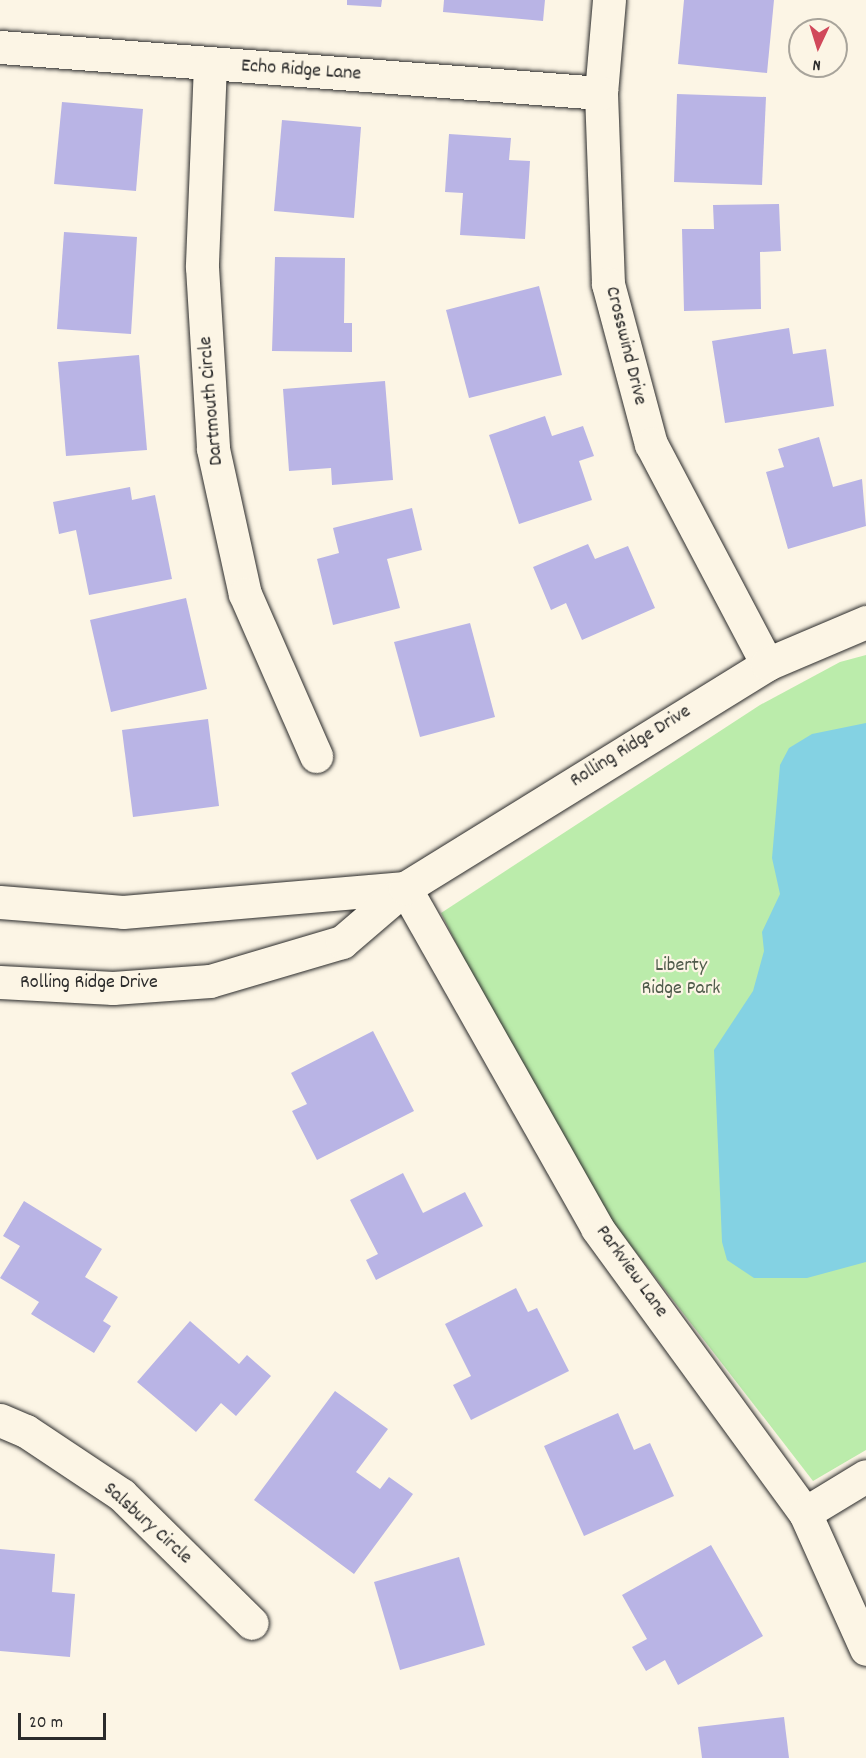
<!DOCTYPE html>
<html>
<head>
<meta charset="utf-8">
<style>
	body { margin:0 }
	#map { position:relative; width:866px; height:1758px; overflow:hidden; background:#fcf5e5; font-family:Dekko,sans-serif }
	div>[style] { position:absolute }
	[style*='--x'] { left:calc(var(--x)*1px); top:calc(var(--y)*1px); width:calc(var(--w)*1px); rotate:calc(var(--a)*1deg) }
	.green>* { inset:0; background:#bbecab }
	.water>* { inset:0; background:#84d2e3 }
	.building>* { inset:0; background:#b9b4e5 }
	.roads { filter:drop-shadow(0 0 2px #2b2b2b) drop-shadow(0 0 2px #2b2b2b) }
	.minor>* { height:33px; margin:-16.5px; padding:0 16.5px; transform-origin:16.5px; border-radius:16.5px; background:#fcf5e5 }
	span { translate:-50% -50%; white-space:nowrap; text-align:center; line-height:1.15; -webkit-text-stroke:4.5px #fcf5e5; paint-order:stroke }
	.street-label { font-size:20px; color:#2b2b2b }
	.park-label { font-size:20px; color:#4f5b4b }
	.north { position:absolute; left:788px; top:18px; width:60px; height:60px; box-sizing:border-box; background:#fcf5e5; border:2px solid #a8a49b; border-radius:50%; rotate:184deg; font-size:16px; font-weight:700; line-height:24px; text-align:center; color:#2b2b2b }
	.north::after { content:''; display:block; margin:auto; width:21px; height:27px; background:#d1495b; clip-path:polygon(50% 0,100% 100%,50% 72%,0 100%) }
	.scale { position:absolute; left:18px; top:1713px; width:88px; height:27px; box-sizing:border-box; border:3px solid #2b2b2b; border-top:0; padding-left:8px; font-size:18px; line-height:21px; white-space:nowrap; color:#2b2b2b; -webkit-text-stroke:4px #fcf5e5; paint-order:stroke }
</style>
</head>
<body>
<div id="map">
	<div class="green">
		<i style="clip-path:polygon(866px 655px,866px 1450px,813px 1481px,604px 1211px,531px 1093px,441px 913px,760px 705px,840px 662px)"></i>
	</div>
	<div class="water">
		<i style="clip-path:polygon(866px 723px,866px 1262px,807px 1278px,754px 1278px,727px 1260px,722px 1242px,714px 1050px,753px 991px,764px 951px,762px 932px,780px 894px,772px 858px,780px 765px,789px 748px,812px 734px)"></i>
	</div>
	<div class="building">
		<i style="clip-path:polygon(347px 0,382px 0,381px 7px,347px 5px)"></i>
		<i style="clip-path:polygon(444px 0,545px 0,543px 21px,443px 12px)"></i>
		<i style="clip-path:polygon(684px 0,774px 0,767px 73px,678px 64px)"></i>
		<i style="clip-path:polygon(677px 94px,766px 97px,762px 185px,674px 182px)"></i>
		<i style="clip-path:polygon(62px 102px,143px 109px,136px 191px,54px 184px)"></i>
		<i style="clip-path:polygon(282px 120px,361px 127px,354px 218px,274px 211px)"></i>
		<i style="clip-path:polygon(449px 134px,511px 138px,509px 160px,530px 161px,525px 239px,460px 235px,463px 193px,445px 192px)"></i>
		<i style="clip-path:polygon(779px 204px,781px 251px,760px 252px,761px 309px,684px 311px,682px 229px,714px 229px,713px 205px)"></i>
		<i style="clip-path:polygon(64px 232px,137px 237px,131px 334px,57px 329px)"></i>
		<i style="clip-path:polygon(275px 257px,345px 258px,344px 323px,352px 323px,352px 352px,272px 351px)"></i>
		<i style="clip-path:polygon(539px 286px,562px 375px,469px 398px,446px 310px)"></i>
		<i style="clip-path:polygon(789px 328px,793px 354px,826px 349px,834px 406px,725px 423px,712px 341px)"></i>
		<i style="clip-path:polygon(139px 355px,147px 450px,66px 456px,58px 362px)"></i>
		<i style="clip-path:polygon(385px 381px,393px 480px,332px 485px,331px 468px,289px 471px,283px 389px)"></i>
		<i style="clip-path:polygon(545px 416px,552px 436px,583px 426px,594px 456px,579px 461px,592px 500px,519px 524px,489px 435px)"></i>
		<i style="clip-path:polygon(819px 437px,833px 487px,862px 479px,866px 526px,788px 549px,766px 472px,784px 467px,778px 449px)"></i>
		<i style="clip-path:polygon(130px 487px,132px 500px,155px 495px,172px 579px,89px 595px,76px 530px,59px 534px,53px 502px)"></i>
		<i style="clip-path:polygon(412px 508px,422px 550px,387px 559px,400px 608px,333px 625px,317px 559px,339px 553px,333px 528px)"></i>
		<i style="clip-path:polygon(588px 544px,595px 559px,628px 546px,655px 608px,582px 640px,566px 603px,551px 610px,533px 567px)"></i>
		<i style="clip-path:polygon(186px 598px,207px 689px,111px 712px,90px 620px)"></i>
		<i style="clip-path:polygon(470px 623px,495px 717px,420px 737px,394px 642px)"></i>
		<i style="clip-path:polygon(208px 719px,219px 806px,133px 817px,122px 730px)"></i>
		<i style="clip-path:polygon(373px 1031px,414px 1111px,317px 1160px,292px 1111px,307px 1104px,291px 1073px)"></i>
		<i style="clip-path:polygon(403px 1173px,423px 1213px,465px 1192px,483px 1226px,376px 1280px,366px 1260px,378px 1254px,350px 1200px)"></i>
		<i style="clip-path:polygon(24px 1201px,102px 1249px,85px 1277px,118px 1297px,103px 1321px,111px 1326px,94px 1353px,31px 1314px,39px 1302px,0 1278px,20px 1246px,3px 1236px)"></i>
		<i style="clip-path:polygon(516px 1288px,528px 1312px,537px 1308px,569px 1371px,471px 1420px,453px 1385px,471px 1376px,445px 1324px)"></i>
		<i style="clip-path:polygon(190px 1321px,239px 1364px,247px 1355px,271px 1376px,236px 1416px,221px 1403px,196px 1432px,137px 1382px)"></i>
		<i style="clip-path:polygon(335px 1391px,388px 1429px,356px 1472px,380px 1489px,389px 1477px,413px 1494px,354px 1574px,254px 1500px)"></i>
		<i style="clip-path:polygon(618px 1413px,634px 1450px,650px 1443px,674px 1496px,584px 1536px,544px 1446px)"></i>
		<i style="clip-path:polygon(711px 1545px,763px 1636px,678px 1685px,665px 1660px,646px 1671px,632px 1647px,647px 1639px,622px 1595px)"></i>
		<i style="clip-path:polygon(0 1549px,55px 1554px,52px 1592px,75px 1594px,70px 1657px,0 1651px)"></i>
		<i style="clip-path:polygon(459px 1557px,485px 1645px,400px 1670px,374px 1582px)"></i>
		<i style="clip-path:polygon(784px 1717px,789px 1758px,702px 1758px,698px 1727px)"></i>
	</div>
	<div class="roads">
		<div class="minor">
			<i style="--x:609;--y:0;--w:93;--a:94.9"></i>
			<i style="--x:601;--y:93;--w:191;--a:87.9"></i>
			<i style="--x:608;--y:284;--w:166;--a:75"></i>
			<i style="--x:651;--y:444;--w:249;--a:62.2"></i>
			<i style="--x:0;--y:47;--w:603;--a:4.38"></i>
			<i style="--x:210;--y:64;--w:203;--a:92.3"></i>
			<i style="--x:202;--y:267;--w:182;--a:86.5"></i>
			<i style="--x:213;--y:449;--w:148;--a:77.6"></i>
			<i style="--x:245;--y:594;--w:177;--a:66.3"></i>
			<i style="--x:405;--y:888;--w:390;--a:60.5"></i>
			<i style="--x:597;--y:1228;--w:353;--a:53.9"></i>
			<i style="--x:805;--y:1513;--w:149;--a:65.8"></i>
			<i style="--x:0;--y:902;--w:123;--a:4.6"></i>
			<i style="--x:123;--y:912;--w:283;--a:-4.9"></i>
			<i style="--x:0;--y:982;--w:113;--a:3"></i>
			<i style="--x:113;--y:988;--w:97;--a:-4.1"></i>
			<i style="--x:210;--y:981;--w:138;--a:-16.5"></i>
			<i style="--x:342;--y:942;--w:83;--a:-40.6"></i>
			<i style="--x:405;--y:888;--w:426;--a:-31.7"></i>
			<i style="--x:767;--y:664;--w:108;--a:-23"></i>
			<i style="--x:0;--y:1420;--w:28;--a:23"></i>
			<i style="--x:26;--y:1431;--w:115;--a:33.7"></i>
			<i style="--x:122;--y:1495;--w:182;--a:44.6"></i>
			<i style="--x:805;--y:1513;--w:71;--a:-31.2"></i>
		</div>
	</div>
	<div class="street-label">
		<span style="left:301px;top:71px;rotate:4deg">Echo Ridge Lane</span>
		<span style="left:625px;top:346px;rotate:76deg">Crosswind Drive</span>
		<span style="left:212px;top:401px;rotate:-95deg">Dartmouth Circle</span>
		<span style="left:631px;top:747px;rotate:-32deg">Rolling Ridge Drive</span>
		<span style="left:89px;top:983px">Rolling Ridge Drive</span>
		<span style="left:631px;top:1272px;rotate:54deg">Parkview Lane</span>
		<span style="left:147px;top:1524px;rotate:42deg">Salsbury Circle</span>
	</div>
	<div class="park-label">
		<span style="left:681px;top:978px">Liberty<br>Ridge Park</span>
	</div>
	<div class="north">N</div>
	<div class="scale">20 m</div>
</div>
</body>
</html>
